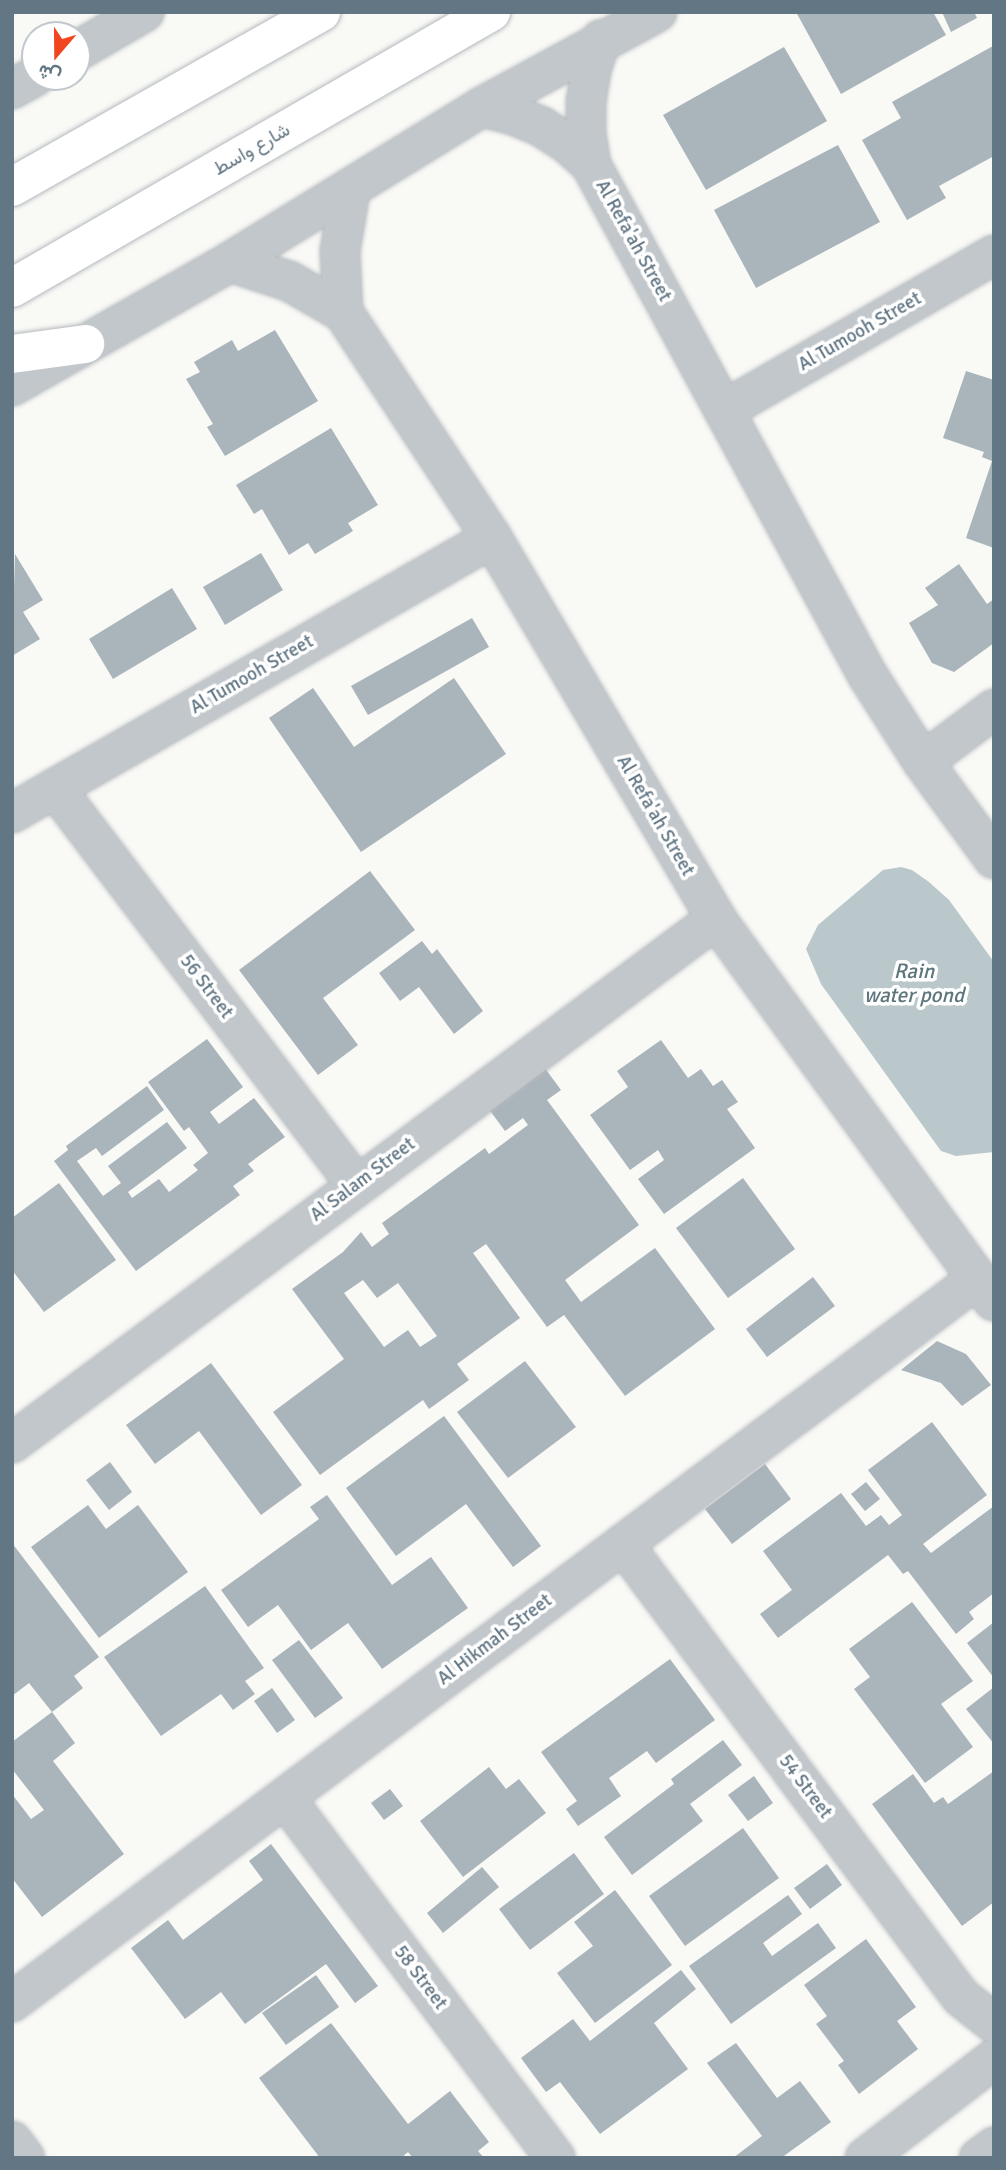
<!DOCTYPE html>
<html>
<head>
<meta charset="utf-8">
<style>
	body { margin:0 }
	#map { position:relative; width:1006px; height:2170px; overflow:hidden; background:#f9f9f6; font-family:Signika,Vazirmatn,sans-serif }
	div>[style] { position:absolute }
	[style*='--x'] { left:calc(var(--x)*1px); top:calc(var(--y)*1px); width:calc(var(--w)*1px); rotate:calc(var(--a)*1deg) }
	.water>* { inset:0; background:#bac8cc }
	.building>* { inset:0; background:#aab4bb }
	.roads { filter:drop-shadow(0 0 2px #b5babe) drop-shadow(0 0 2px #b5babe) }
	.minor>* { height:38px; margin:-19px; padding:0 19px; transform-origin:19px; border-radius:19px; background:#c2c7cb }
	.highway>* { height:38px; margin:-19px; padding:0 19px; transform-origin:19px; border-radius:19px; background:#fff }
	span { translate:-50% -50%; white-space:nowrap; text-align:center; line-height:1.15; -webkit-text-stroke:7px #fff; paint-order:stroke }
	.street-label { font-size:19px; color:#627684 }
	.water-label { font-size:21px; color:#5d767e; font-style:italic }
	.frame { position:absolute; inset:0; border:14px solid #627684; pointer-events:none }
	.north { position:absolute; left:21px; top:21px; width:70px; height:70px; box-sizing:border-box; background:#fff; border:2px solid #c0c8ce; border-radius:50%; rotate:200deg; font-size:19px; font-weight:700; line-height:28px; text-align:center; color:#627684 }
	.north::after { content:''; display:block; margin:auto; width:24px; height:32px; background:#f0451f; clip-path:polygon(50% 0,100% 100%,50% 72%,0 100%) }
</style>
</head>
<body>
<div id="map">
	<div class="water">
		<i style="clip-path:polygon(901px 867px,912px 870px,929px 882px,949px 900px,994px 962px,994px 1152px,956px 1156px,941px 1151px,821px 984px,806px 949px,818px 925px,883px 870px)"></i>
	</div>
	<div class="building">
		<i style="clip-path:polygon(796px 12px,933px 12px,946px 35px,841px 94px)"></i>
		<i style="clip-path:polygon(942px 12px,974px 12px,977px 18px,951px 32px)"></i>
		<i style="clip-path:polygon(993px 46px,994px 156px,939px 186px,946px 198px,907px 220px,862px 140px,901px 118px,892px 102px)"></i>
		<i style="clip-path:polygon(784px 47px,827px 121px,706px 190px,663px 115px)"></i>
		<i style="clip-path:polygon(838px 145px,880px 222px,756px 288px,714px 210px)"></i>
		<i style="clip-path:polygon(275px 330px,318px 401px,225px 456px,207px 427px,213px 424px,186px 379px,200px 372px,194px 362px,232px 340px,238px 351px)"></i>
		<i style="clip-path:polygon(966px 371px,994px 380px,994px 548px,966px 538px,992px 461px,982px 457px,984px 452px,943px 438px)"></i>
		<i style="clip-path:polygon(331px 428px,378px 505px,348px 523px,353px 531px,315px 554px,308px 543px,289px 555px,262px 509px,254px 514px,236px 485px)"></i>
		<i style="clip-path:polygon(261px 553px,283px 590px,225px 625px,203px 587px)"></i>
		<i style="clip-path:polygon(15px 554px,43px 600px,23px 612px,40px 639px,12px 656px)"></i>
		<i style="clip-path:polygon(959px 564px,987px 604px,994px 599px,994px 643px,954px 672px,932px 663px,909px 623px,938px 605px,925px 588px)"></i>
		<i style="clip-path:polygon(172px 588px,197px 629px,113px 679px,89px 639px)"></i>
		<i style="clip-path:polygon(472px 618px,489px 647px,368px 715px,351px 686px)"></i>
		<i style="clip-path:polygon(454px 678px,506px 754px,361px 852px,269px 718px,313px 688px,354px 747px)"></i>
		<i style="clip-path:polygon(370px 871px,415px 930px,323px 998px,358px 1045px,318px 1075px,239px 970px)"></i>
		<i style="clip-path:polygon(422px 941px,432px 954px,437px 949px,483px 1011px,454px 1034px,419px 987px,400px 1001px,379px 973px)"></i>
		<i style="clip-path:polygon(207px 1039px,243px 1087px,210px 1112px,219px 1124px,254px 1098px,285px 1137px,248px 1164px,254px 1171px,233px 1186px,240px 1195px,136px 1271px,54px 1161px,68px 1150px,66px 1146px,147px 1086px,164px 1110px,102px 1156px,96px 1148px,77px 1161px,103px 1196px,121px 1183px,108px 1166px,167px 1122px,187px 1148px,128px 1192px,132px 1198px,159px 1179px,169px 1192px,198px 1170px,193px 1165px,208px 1153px,189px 1127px,184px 1131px,148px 1082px)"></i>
		<i style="clip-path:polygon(661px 1040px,688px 1078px,701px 1069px,713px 1086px,722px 1080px,738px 1102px,727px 1109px,755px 1148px,664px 1214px,638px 1179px,664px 1160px,658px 1150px,630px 1170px,590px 1115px,628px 1087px,617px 1071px)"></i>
		<i style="clip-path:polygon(evenodd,544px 1067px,561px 1090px,547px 1100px,639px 1225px,565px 1280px,581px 1302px,655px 1248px,715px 1329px,625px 1396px,564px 1315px,547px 1327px,486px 1244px,473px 1253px,520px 1318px,457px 1364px,469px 1380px,429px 1409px,423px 1400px,320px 1475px,273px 1412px,344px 1359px,292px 1289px,343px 1252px,361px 1232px,372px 1247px,389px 1234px,382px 1223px,485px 1148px,489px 1154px,528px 1125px,523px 1118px,505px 1131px,488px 1108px,544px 1067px,363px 1280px,377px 1298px,398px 1283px,437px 1336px,420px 1347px,408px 1330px,384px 1347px,344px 1293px,363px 1280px)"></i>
		<i style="clip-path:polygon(743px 1178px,795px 1249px,728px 1298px,676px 1228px)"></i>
		<i style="clip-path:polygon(59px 1183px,116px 1260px,44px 1312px,12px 1270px,12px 1218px)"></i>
		<i style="clip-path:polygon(813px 1277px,835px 1306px,767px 1357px,746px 1329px)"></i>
		<i style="clip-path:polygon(937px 1341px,966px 1354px,991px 1385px,962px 1406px,941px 1383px,901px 1370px)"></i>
		<i style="clip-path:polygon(525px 1361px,576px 1427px,508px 1478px,457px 1412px)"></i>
		<i style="clip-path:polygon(211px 1363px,302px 1485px,261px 1515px,199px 1431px,155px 1464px,126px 1425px)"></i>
		<i style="clip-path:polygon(444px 1416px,541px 1546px,513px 1567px,466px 1504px,396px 1556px,346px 1488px)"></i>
		<i style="clip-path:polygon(932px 1422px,987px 1495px,923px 1544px,931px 1553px,994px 1506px,994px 1593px,969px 1612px,974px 1619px,956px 1634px,908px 1571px,903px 1574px,888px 1555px,778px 1638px,760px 1614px,792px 1590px,763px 1551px,841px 1493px,866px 1526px,881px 1515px,889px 1525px,902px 1515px,868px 1470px)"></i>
		<i style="clip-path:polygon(110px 1462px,132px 1492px,109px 1510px,86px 1480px)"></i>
		<i style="clip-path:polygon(765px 1464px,791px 1499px,732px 1544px,705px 1509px)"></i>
		<i style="clip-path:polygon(866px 1482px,880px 1499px,865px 1511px,851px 1494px)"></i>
		<i style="clip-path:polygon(327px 1495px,392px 1585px,431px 1557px,468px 1608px,382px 1669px,348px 1623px,311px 1650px,278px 1605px,248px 1627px,221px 1590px,319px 1519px,310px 1507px)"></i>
		<i style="clip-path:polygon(88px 1505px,106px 1529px,138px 1505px,188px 1572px,99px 1638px,31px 1547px)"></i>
		<i style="clip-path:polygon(12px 1543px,99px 1657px,74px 1676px,83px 1688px,52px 1712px,75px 1743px,53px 1761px,124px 1854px,42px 1917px,12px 1878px,12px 1794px,31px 1819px,44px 1810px,12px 1769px,12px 1742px,52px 1712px,29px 1683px,12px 1696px)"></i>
		<i style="clip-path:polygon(205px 1586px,264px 1668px,245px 1681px,255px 1694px,233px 1710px,221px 1694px,161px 1736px,104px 1657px)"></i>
		<i style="clip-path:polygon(912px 1602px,973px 1681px,941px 1704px,973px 1747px,925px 1783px,854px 1689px,870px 1677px,849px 1649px)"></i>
		<i style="clip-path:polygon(994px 1622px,994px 1678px,967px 1643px)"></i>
		<i style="clip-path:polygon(299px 1640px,343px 1698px,315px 1718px,272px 1660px)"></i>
		<i style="clip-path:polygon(670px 1659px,715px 1720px,656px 1763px,647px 1751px,609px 1778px,621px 1796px,578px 1826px,566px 1809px,577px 1801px,541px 1752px)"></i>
		<i style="clip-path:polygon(994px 1687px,994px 1744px,966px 1709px)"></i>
		<i style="clip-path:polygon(272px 1688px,295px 1720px,277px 1733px,254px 1701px)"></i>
		<i style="clip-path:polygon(723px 1740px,742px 1765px,690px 1804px,703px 1821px,632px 1875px,604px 1837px,674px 1784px,671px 1779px)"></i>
		<i style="clip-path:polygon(489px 1767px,506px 1789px,519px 1779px,546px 1813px,463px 1877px,420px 1821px)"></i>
		<i style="clip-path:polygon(994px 1771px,994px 1902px,962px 1926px,872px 1804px,913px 1774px,934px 1803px,943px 1797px,948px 1804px)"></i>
		<i style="clip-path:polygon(754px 1776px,773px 1803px,748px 1821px,728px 1795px)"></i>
		<i style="clip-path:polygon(390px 1789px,403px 1806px,384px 1820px,371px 1803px)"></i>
		<i style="clip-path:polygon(743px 1828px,779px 1878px,685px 1946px,649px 1896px)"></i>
		<i style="clip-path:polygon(271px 1844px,378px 1986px,355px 2003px,326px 1964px,245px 2024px,221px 1992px,185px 2019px,131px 1948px,168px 1920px,183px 1940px,263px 1880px,249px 1861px)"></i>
		<i style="clip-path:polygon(574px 1853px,604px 1894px,530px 1950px,499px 1909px)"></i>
		<i style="clip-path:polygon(827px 1864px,842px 1885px,810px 1909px,794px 1888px)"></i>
		<i style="clip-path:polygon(482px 1867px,499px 1887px,443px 1933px,427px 1913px)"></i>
		<i style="clip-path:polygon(615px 1890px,672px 1965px,595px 2023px,557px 1973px,593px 1946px,574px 1922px)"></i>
		<i style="clip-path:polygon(788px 1895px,802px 1914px,763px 1943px,772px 1956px,818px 1923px,836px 1948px,731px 2024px,689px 1966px)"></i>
		<i style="clip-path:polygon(866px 1939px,916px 2007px,897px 2021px,918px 2049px,859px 2094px,838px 2065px,844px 2061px,816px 2024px,827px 2016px,804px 1985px)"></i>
		<i style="clip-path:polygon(681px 1970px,696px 1989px,654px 2023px,688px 2069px,600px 2134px,560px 2082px,546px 2092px,521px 2058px,573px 2019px,590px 2041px)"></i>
		<i style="clip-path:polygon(316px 1975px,339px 2007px,286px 2045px,262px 2013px)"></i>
		<i style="clip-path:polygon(331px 2023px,408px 2124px,450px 2091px,489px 2142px,478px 2151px,484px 2158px,413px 2158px,408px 2152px,401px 2158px,320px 2158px,259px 2078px)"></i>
		<i style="clip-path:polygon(736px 2043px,777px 2098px,800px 2081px,831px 2122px,781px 2158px,733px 2158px,762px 2136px,707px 2063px)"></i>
	</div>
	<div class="roads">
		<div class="minor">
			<i style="--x:77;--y:51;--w:78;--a:-30.2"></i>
			<i style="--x:12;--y:89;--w:26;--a:-29"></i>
			<i style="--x:482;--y:107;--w:32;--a:14"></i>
			<i style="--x:513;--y:115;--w:31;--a:22"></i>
			<i style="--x:542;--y:127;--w:31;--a:33"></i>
			<i style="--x:568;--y:144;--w:31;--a:42"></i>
			<i style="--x:591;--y:165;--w:581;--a:61.54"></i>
			<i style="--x:868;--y:676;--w:102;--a:57.4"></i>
			<i style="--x:923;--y:762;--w:120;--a:53.8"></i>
			<i style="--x:591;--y:165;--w:31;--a:-99"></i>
			<i style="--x:586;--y:134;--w:32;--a:-90"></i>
			<i style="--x:586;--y:102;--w:32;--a:-81"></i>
			<i style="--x:591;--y:70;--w:32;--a:-72"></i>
			<i style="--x:230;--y:262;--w:62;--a:17.9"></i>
			<i style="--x:289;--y:281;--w:62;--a:29.9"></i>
			<i style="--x:343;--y:312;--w:271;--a:56.6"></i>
			<i style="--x:492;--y:538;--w:442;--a:59.5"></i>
			<i style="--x:716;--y:919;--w:472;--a:54"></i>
			<i style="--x:343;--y:312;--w:61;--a:-92.8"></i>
			<i style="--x:340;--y:251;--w:61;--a:-80.5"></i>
			<i style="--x:12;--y:386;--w:251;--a:-29.6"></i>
			<i style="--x:230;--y:262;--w:296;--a:-31.6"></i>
			<i style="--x:482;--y:107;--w:199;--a:-28.5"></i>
			<i style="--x:726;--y:409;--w:309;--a:-29.9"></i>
			<i style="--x:923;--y:762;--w:89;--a:-36.7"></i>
			<i style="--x:55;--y:788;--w:498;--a:52.8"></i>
			<i style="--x:12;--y:813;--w:553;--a:-29.81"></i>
			<i style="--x:12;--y:1443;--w:878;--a:-36.66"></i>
			<i style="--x:623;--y:1544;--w:565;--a:53.27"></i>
			<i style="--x:961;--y:1997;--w:42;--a:38.2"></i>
			<i style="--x:285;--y:1798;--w:450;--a:53.1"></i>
			<i style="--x:12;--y:2002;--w:1206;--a:-36.84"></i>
			<i style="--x:12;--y:2141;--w:21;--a:53"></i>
			<i style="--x:865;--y:2158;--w:163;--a:-37.5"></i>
			<i style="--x:979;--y:2158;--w:19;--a:-36"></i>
		</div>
		<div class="highway">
			<i style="--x:12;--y:187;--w:355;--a:-29.5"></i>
			<i style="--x:12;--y:288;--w:553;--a:-29.95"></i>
			<i style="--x:12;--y:354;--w:74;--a:-7.8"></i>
		</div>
	</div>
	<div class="street-label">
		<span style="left:252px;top:150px;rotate:-30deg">شارع واسط</span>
		<span style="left:633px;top:241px;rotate:61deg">Al Refa'ah Street</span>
		<span style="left:860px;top:332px;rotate:-30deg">Al Tumooh Street</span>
		<span style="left:252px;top:675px;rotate:-30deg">Al Tumooh Street</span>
		<span style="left:655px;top:816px;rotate:60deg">Al Refa'ah Street</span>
		<span style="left:206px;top:987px;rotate:53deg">56 Street</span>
		<span style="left:363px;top:1180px;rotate:-37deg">Al Salam Street</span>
		<span style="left:495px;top:1640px;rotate:-37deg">Al Hikmah Street</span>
		<span style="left:805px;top:1787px;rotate:53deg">54 Street</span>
		<span style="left:420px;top:1978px;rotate:53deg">58 Street</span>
	</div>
	<div class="water-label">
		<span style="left:914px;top:983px">Rain<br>water pond</span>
	</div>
	<div class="frame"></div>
	<div class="north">ش</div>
</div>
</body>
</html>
